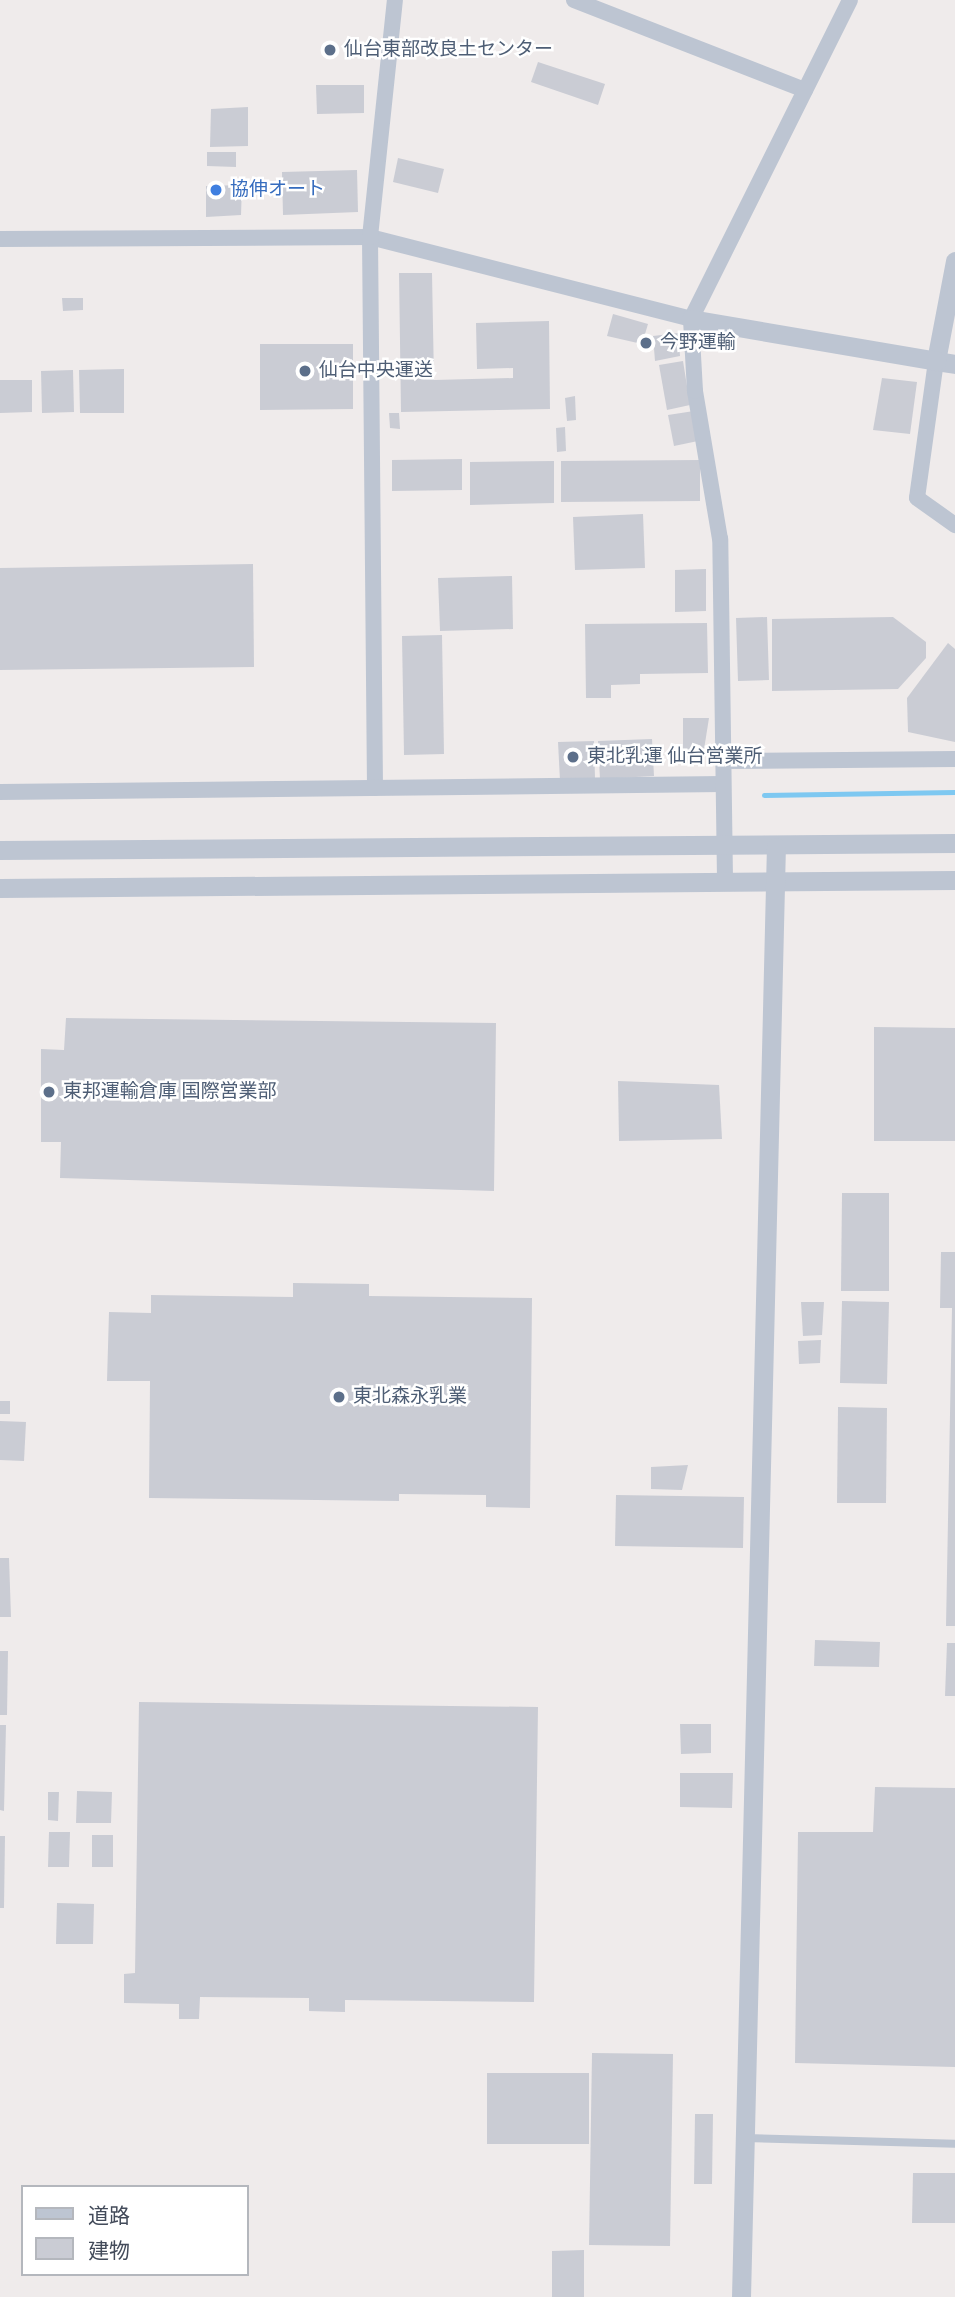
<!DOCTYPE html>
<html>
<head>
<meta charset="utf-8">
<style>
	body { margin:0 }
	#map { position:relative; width:955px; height:2297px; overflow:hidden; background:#efebeb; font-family:Karla,"Noto Sans JP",sans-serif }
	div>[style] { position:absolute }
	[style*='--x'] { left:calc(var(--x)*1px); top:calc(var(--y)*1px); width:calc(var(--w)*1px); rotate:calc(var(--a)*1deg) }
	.stream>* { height:5px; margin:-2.5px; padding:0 2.5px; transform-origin:2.5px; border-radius:2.5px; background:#7ec8f1 }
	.building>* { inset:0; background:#caccd4 }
	.service>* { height:8px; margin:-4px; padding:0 4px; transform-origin:4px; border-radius:4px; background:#bdc5d2 }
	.minor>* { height:16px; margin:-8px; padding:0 8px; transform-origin:8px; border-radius:8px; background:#bdc5d2 }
	.tertiary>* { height:19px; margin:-9.5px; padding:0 9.5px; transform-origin:9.5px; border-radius:9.5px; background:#bdc5d2 }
	.dots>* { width:19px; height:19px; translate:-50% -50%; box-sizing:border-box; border:4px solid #fff; border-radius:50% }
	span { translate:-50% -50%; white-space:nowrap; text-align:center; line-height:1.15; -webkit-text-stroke:5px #fff; paint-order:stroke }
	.service-label { font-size:19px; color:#4e5e75 }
	.left { translate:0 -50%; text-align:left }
	.shop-label { font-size:19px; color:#366cbe }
	.legend { position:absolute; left:21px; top:2185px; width:228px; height:91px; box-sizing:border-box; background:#fff; border:2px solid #b4b7bd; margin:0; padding:9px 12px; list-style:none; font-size:21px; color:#434b5a }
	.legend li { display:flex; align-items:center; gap:14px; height:35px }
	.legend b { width:35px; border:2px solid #b4b7bd }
</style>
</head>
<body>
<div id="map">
	<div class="stream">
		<i style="--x:764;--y:795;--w:191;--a:-0.9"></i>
	</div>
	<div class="building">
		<i style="clip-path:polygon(538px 62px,605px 84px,598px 105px,531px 82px)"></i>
		<i style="clip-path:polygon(316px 85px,364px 85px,364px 113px,317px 114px)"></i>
		<i style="clip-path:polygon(248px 107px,248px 146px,210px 147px,211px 109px)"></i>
		<i style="clip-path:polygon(207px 152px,236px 152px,236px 167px,207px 166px)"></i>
		<i style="clip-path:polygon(398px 158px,444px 169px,438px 193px,393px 182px)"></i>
		<i style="clip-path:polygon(357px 170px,358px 212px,283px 215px,282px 172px)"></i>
		<i style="clip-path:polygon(242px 185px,241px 215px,206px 217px,206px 186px)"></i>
		<i style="clip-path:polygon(399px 273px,432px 273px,434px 380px,513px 378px,513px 368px,477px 369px,476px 323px,549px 321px,550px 409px,401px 412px)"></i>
		<i style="clip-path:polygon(62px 298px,83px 298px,83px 310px,63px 311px)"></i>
		<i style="clip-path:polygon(613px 314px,648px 324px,642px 344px,607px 336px)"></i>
		<i style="clip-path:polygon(678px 333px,680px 356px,655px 361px,653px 336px)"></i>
		<i style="clip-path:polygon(260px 344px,353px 344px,353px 409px,260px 410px)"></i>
		<i style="clip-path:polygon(683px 361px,690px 405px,667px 410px,659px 365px)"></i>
		<i style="clip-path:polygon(124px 369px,124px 413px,80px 413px,79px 370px)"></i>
		<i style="clip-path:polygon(73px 370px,74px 412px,42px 413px,41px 371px)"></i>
		<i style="clip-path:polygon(882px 378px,917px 382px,910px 434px,873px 430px)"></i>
		<i style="clip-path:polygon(0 380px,32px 380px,32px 412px,0 413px)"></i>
		<i style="clip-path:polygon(575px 396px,576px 420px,567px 421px,565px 398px)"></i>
		<i style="clip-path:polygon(694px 411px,698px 441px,674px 446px,668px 415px)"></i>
		<i style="clip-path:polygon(389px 413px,399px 413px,400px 429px,390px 428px)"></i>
		<i style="clip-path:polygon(565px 427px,566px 451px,557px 452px,556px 428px)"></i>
		<i style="clip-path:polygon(462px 459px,462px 490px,392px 491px,392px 460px)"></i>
		<i style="clip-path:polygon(700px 460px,700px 501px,561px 502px,561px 461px)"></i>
		<i style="clip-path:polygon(554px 461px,554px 503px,470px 505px,470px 462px)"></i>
		<i style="clip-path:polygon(643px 514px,645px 568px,575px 570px,573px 517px)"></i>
		<i style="clip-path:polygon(253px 564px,254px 667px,0 670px,0 568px)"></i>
		<i style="clip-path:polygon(706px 569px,706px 611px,675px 612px,675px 570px)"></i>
		<i style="clip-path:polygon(512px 576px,513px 629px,440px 631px,438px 578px)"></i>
		<i style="clip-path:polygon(767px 617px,769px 680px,738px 681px,736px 618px)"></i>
		<i style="clip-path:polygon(893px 617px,926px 642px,926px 658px,898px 689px,772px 691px,772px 619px)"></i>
		<i style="clip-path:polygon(707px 623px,708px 673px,640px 674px,640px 684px,611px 685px,611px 698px,586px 698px,585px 624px)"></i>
		<i style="clip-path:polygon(442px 635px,444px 754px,404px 755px,402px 636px)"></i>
		<i style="clip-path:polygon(948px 643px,955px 649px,955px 742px,908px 732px,907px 698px)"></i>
		<i style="clip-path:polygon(683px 718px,709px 718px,702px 762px,683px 763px)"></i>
		<i style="clip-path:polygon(652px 739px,654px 776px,600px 779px,598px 741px)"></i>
		<i style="clip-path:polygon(594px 741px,595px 778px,560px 780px,558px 742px)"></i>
		<i style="clip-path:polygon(66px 1018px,496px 1023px,494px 1191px,60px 1178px,61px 1142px,41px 1142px,41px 1049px,64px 1050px)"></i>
		<i style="clip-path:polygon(874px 1027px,955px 1028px,955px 1141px,874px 1141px)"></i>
		<i style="clip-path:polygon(618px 1081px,719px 1085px,722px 1139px,619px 1141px)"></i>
		<i style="clip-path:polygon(842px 1193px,889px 1193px,889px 1291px,841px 1291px)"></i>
		<i style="clip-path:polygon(941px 1252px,955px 1252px,955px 1626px,946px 1626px,952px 1308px,940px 1308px)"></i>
		<i style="clip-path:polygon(293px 1283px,369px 1284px,369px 1296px,532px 1298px,530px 1508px,486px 1507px,486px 1495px,399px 1494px,399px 1501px,149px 1498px,150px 1381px,107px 1381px,109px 1312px,151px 1313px,151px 1295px,293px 1297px)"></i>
		<i style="clip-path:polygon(842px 1301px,889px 1302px,887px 1384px,840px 1383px)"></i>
		<i style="clip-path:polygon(801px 1302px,824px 1302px,822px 1335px,803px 1336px)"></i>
		<i style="clip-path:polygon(821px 1340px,820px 1363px,799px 1364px,798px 1341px)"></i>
		<i style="clip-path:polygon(0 1401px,10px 1401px,10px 1414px,0 1414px)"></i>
		<i style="clip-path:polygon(838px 1407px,887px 1408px,886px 1503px,837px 1503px)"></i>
		<i style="clip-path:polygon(0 1421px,26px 1422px,24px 1461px,0 1460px)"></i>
		<i style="clip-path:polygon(688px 1465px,682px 1490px,651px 1489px,651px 1467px)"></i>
		<i style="clip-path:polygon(616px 1495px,744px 1497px,743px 1548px,615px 1546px)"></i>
		<i style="clip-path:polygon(0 1558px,9px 1558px,11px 1617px,0 1617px)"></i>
		<i style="clip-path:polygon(815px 1640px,880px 1642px,879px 1667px,814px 1666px)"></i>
		<i style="clip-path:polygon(947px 1643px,955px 1643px,955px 1696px,945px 1696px)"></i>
		<i style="clip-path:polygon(0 1651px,8px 1651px,7px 1715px,0 1715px)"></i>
		<i style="clip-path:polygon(139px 1702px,538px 1707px,534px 2002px,345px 2000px,345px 2012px,309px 2011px,309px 1998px,200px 1997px,199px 2019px,179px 2019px,179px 2004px,124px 2003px,124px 1974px,135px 1973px)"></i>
		<i style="clip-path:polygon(680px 1724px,711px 1724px,711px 1753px,681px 1754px)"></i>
		<i style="clip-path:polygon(0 1725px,6px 1725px,4px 1811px,0 1810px)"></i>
		<i style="clip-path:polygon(680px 1773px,733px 1773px,732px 1808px,680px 1807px)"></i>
		<i style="clip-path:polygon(875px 1787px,955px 1788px,955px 2067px,795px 2063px,798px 1832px,873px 1832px)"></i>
		<i style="clip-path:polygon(77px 1791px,112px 1792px,111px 1823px,76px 1823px)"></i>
		<i style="clip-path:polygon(48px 1792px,59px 1792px,58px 1821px,48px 1820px)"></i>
		<i style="clip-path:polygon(49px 1832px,70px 1832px,69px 1867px,48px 1867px)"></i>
		<i style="clip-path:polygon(92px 1835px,113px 1835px,113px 1867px,92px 1867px)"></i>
		<i style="clip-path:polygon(0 1836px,5px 1836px,4px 1908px,0 1908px)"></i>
		<i style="clip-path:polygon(57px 1903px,94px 1904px,93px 1944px,56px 1944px)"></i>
		<i style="clip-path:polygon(592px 2053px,673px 2054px,670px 2246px,589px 2245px)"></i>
		<i style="clip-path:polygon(487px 2073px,589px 2073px,589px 2144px,487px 2144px)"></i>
		<i style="clip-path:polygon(695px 2114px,713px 2114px,712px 2184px,694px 2184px)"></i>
		<i style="clip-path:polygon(913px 2173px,955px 2173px,955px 2223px,912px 2223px)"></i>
		<i style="clip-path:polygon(584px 2250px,584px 2297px,552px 2297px,552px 2251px)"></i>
	</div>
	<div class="service">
		<i style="--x:745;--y:2138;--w:210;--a:1.6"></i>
	</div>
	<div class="minor">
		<i style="--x:574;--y:0;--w:248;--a:21.3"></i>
		<i style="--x:0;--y:239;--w:370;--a:-0.3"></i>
		<i style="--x:370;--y:237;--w:331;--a:14.3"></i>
		<i style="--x:936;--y:361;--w:138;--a:97.9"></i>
		<i style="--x:917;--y:498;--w:47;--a:35.4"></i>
		<i style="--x:723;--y:761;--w:232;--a:-0.5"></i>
		<i style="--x:375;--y:788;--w:551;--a:-90.52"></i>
		<i style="--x:370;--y:237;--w:238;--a:-84"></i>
		<i style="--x:0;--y:792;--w:723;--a:-0.63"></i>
		<i style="--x:725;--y:879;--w:340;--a:-90.8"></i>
		<i style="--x:720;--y:539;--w:150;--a:-99.6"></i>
		<i style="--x:695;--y:391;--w:72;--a:-93.2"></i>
		<i style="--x:691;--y:319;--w:356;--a:-63.5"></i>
	</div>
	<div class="tertiary">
		<i style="--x:955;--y:261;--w:102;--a:100.8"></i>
		<i style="--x:936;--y:361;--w:19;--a:9"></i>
		<i style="--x:691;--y:319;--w:249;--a:9.7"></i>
		<i style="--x:0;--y:850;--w:955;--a:-0.42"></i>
		<i style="--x:0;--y:888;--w:955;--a:-0.48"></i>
		<i style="--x:741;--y:2297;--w:1450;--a:-88.62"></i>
	</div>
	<div class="dots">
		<i style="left:330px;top:50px;background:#5c6f8a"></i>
		<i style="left:216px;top:190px;background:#3f7fe0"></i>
		<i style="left:646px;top:343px;background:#5c6f8a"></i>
		<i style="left:305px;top:371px;background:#5c6f8a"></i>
		<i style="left:573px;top:757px;background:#5c6f8a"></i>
		<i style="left:49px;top:1092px;background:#5c6f8a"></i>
		<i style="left:339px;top:1397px;background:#5c6f8a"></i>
	</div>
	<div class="service-label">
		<span class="left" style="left:344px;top:50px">仙台東部改良土センター</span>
		<span class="left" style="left:660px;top:343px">今野運輸</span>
		<span class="left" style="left:319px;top:371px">仙台中央運送</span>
		<span class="left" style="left:587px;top:757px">東北乳運 仙台営業所</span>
		<span class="left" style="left:63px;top:1092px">東邦運輸倉庫 国際営業部</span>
		<span class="left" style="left:353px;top:1397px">東北森永乳業</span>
	</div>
	<div class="shop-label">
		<span class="left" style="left:230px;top:190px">協伸オート</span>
	</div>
	<ul class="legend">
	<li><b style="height:9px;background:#bdc5d2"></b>道路</li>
	<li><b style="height:19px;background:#caccd4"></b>建物</li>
	</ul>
</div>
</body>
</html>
